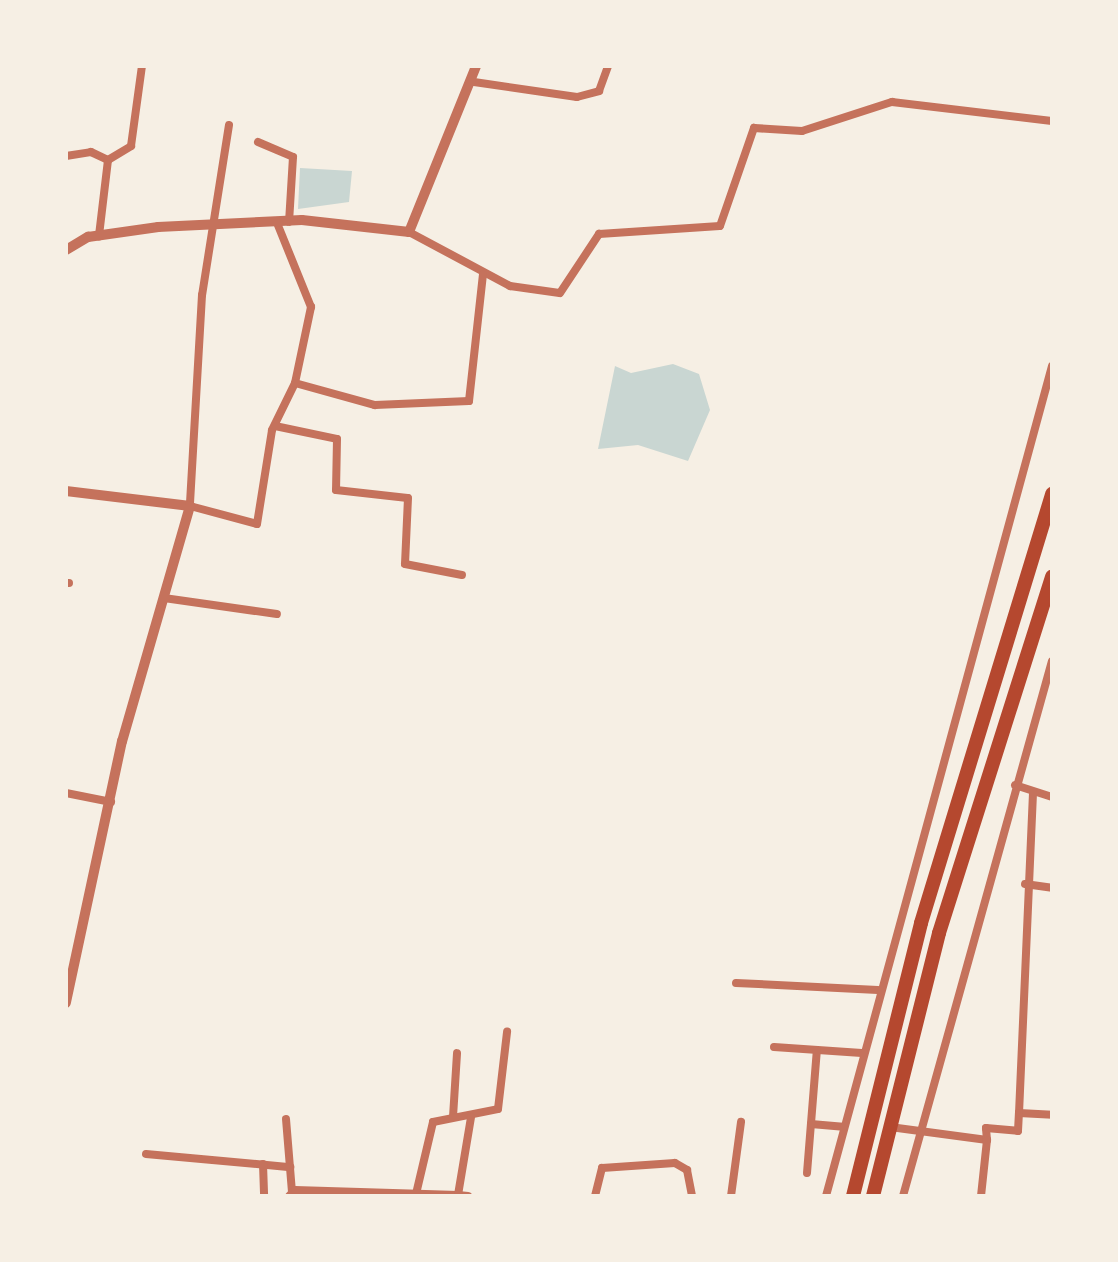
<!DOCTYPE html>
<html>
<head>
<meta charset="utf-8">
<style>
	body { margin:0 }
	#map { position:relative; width:1118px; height:1262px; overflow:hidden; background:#f6efe4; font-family:"Titillium Web",sans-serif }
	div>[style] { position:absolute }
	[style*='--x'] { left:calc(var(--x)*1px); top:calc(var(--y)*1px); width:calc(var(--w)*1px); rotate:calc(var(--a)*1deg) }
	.water>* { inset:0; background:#c9d6d2 }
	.minor>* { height:8px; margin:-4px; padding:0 4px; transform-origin:4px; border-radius:4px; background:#c5725c }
	.tertiary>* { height:10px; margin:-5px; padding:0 5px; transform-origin:5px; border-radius:5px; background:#c5725c }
	.trunk>* { height:14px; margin:-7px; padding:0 7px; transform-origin:7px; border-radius:7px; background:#b5482f }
	span { translate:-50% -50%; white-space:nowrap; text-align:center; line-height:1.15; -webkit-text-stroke:8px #f6efe4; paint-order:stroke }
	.frame { position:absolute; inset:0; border:68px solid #f6efe4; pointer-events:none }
</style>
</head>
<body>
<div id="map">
	<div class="water">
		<i style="clip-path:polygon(300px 168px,352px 171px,349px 202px,298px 209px)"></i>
		<i style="clip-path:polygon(673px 364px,699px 374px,710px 410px,688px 461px,638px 445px,598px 449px,615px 366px,631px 373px)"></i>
	</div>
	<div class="minor">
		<i style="--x:474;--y:82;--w:104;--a:8.3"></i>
		<i style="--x:577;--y:97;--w:23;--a:-15"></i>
		<i style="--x:599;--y:91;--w:27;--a:-70"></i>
		<i style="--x:229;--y:125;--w:172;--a:99"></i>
		<i style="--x:202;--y:295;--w:211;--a:93.3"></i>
		<i style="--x:190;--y:506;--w:69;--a:15"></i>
		<i style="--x:257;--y:524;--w:95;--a:-80.9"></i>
		<i style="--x:272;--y:430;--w:52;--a:-63.9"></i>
		<i style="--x:295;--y:383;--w:78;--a:-78.1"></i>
		<i style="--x:311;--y:307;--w:91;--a:-112"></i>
		<i style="--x:258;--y:142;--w:38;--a:23"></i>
		<i style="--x:293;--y:157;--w:65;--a:93.5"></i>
		<i style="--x:66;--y:156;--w:25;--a:-9"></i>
		<i style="--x:91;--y:152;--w:19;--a:25"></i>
		<i style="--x:108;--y:160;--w:77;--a:96.8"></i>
		<i style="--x:108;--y:160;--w:27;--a:-31"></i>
		<i style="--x:131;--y:146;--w:81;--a:-82.2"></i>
		<i style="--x:409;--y:232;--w:115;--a:28.1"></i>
		<i style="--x:510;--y:286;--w:50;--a:8"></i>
		<i style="--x:560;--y:293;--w:71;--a:-56.5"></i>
		<i style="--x:599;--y:234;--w:121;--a:-3.8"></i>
		<i style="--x:720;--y:226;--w:104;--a:-70.9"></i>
		<i style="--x:754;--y:128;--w:48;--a:3.6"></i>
		<i style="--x:802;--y:131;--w:95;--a:-17.9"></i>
		<i style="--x:892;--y:102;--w:161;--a:6.8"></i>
		<i style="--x:295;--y:383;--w:83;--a:15.4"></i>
		<i style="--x:375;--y:405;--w:94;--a:-2.4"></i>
		<i style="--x:469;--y:401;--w:127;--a:-83.7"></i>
		<i style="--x:275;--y:426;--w:63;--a:11.8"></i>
		<i style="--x:337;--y:439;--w:51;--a:91.1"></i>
		<i style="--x:336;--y:490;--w:72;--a:6.3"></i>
		<i style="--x:408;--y:498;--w:66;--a:92.6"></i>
		<i style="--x:405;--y:564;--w:58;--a:10.9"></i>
		<i style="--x:66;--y:583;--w:3;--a:0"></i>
		<i style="--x:164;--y:598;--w:114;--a:8.1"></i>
		<i style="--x:1015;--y:785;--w:39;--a:18"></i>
		<i style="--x:66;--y:793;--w:46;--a:11.3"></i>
		<i style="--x:1033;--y:793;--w:320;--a:92.5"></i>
		<i style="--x:1019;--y:1113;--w:33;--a:3"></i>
		<i style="--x:1025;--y:884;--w:27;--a:8"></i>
		<i style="--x:736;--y:983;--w:142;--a:2.8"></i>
		<i style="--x:774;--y:1047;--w:88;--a:3.9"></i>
		<i style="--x:453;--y:1117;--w:64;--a:-86.4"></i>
		<i style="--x:286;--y:1119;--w:73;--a:85.3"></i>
		<i style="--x:811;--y:1124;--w:32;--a:5"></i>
		<i style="--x:890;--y:1127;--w:98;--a:7.6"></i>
		<i style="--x:987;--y:1140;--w:12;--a:-95"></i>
		<i style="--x:986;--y:1128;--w:32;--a:5"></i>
		<i style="--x:1018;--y:1131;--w:18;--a:-87"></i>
		<i style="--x:146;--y:1154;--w:145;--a:5.2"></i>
		<i style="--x:263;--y:1164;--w:32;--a:88"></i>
		<i style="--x:807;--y:1173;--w:123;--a:-85.4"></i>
		<i style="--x:416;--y:1194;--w:74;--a:-76.7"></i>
		<i style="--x:433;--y:1122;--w:66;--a:-11.3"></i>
		<i style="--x:498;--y:1109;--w:78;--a:-83.3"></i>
		<i style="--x:289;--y:1196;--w:8;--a:-45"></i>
		<i style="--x:295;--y:1190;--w:163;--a:1.8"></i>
		<i style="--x:468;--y:1196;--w:10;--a:-174"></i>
		<i style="--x:458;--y:1195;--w:79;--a:-80.5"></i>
		<i style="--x:595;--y:1196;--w:29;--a:-76"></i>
		<i style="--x:602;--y:1168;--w:73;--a:-3.9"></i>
		<i style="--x:675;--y:1163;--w:14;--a:30"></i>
		<i style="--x:687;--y:1170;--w:26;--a:79"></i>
		<i style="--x:731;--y:1196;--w:75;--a:-82.3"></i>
		<i style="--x:826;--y:1196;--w:860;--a:-74.77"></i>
		<i style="--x:903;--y:1196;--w:555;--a:-74.44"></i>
		<i style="--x:981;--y:1196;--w:56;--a:-83.9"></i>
	</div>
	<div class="tertiary">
		<i style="--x:66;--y:250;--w:26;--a:-31"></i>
		<i style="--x:88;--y:237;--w:71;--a:-8.1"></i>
		<i style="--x:158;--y:227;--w:144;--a:-2.8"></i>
		<i style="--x:302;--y:220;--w:108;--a:6.4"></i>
		<i style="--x:409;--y:232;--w:179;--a:-68"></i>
		<i style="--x:66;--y:491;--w:125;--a:6.9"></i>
		<i style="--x:190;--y:506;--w:245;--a:106.1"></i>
		<i style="--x:122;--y:741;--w:268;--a:102.1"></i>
	</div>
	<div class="trunk">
		<i style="--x:853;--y:1196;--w:281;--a:-76"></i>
		<i style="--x:921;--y:923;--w:449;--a:-73"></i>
		<i style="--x:873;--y:1196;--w:271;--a:-75.9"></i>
		<i style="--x:939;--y:933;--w:374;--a:-72.4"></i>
	</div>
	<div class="frame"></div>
</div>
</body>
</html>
